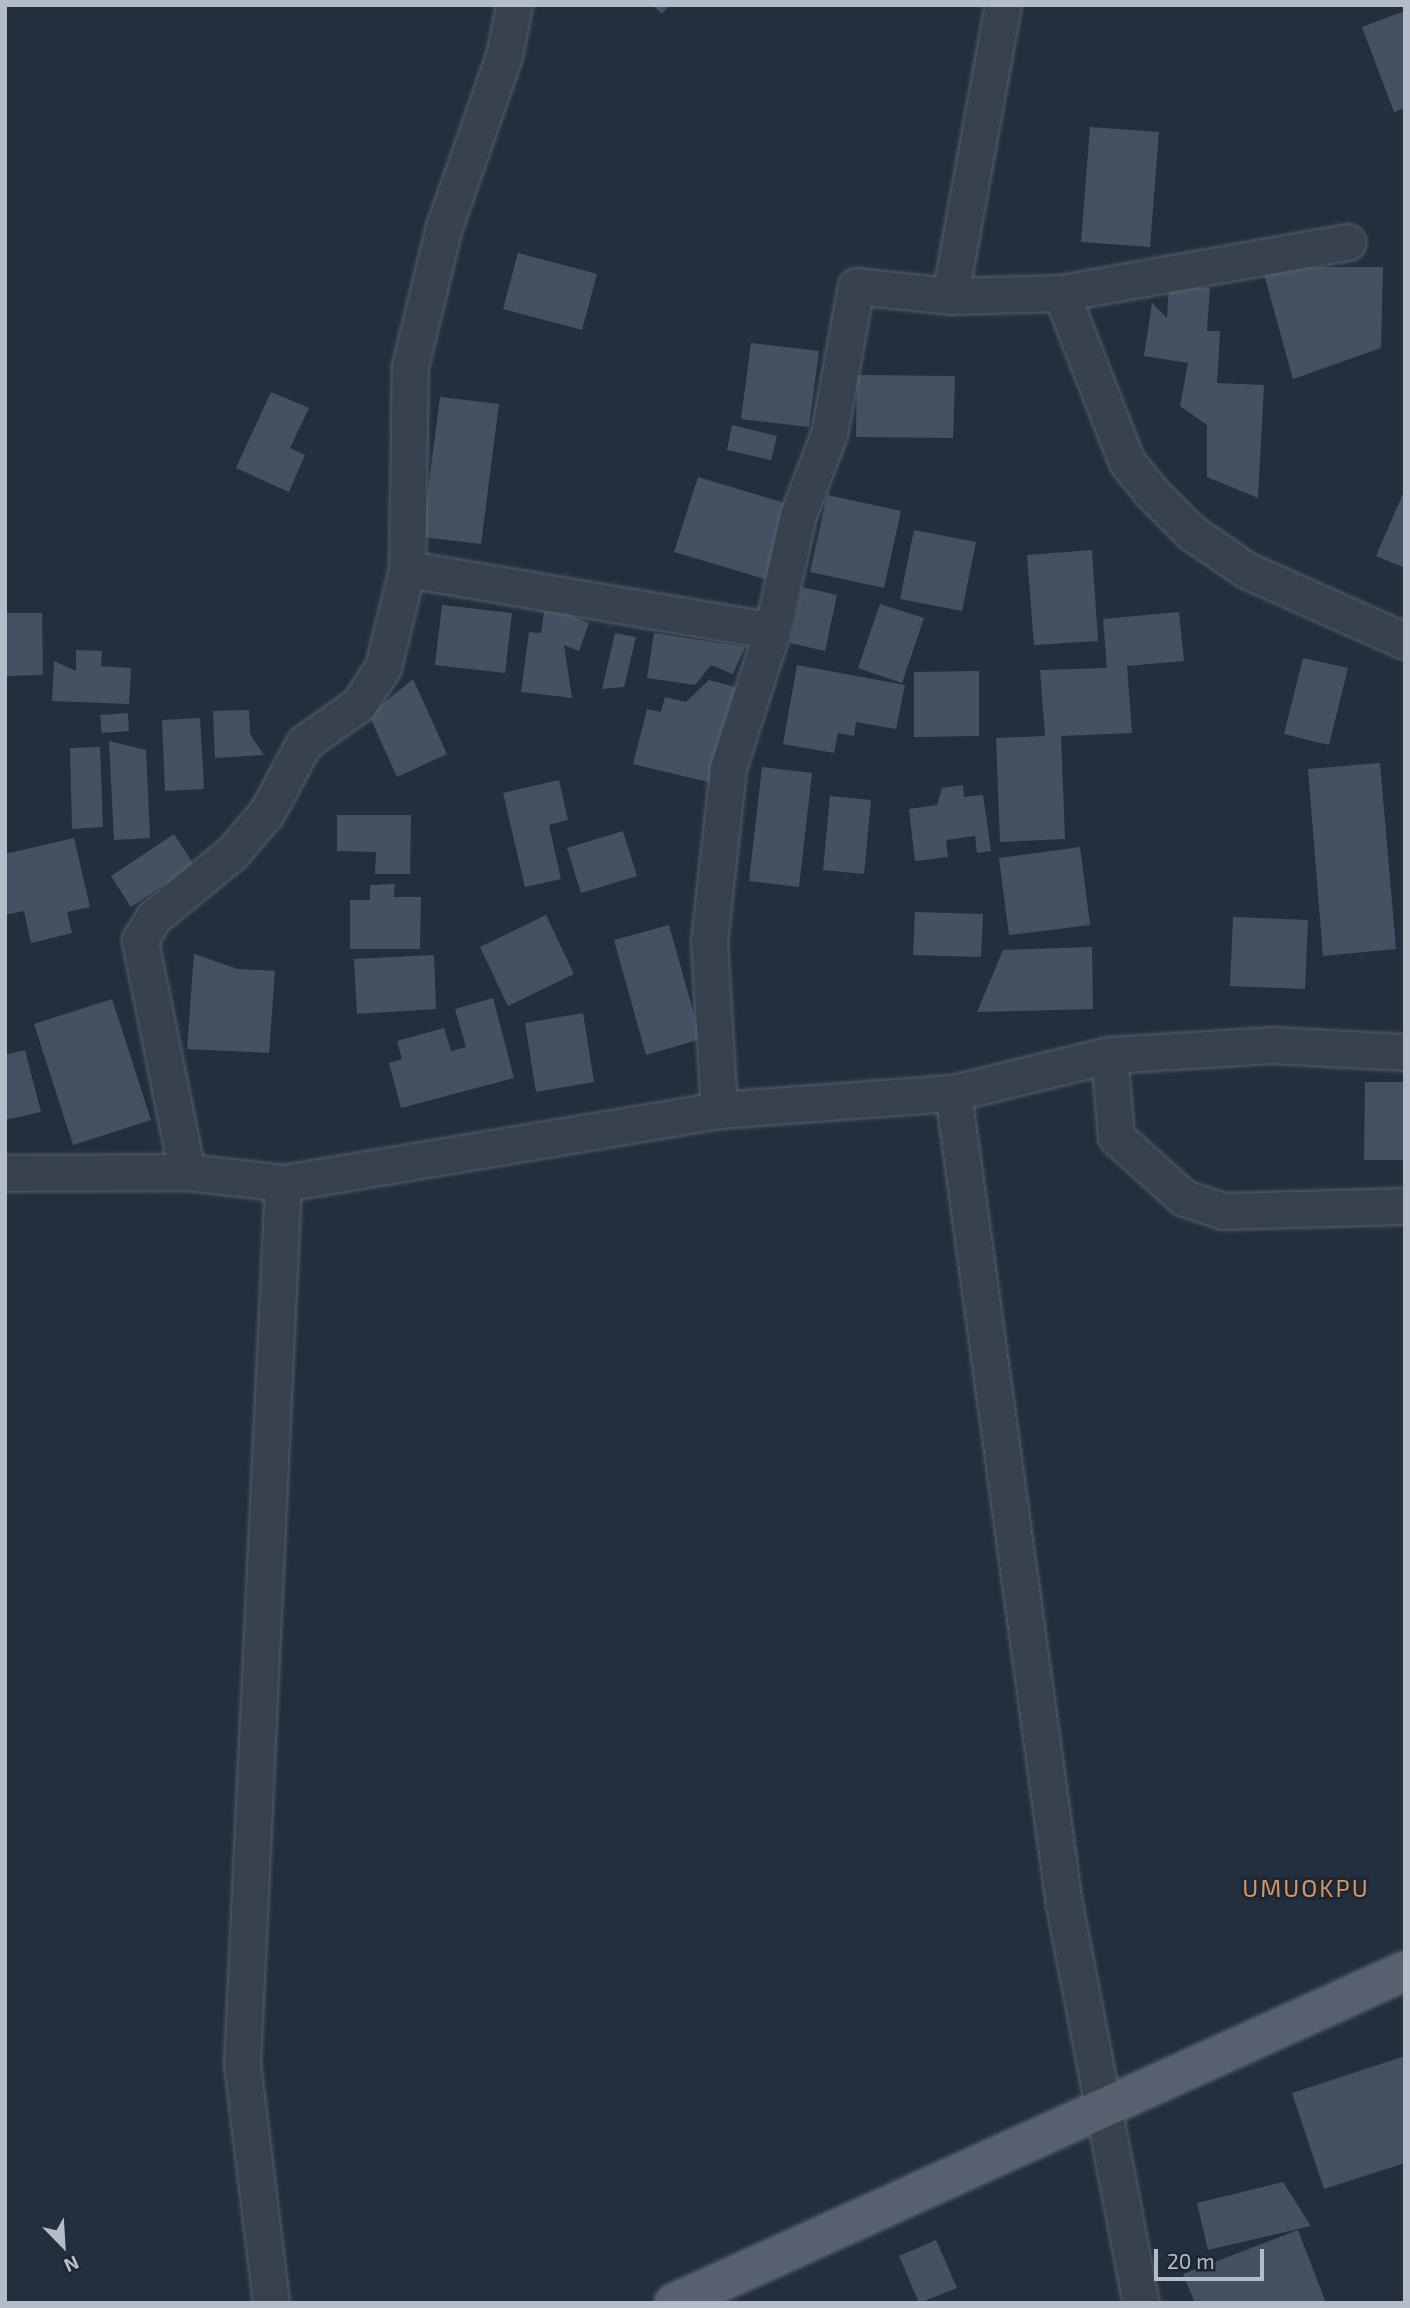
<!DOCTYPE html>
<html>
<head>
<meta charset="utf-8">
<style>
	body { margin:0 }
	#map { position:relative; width:1410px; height:2308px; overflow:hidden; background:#242f3e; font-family:"Exo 2",sans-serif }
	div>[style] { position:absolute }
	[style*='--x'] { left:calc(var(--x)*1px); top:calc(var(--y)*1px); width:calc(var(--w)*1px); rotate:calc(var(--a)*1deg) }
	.building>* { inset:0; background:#455162 }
	.roads { filter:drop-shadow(0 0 2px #565f6c) drop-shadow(0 0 2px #565f6c) }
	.minor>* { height:35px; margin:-17.5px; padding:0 17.5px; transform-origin:17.5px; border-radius:17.5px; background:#38414e }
	.primary>* { height:38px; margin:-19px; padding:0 19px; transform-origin:19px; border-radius:19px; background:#56606e }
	span { translate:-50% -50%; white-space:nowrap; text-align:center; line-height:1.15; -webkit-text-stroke:6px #1d2633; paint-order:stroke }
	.quarter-label { font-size:24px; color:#d59563; letter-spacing:2px }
	.frame { position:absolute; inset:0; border:7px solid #b4bcc9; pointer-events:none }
	.north { position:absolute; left:28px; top:2210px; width:70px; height:70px; -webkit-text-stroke:5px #1d2633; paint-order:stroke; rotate:156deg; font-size:19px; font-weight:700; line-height:28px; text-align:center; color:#b4bcc9 }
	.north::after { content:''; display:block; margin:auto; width:24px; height:32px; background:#b4bcc9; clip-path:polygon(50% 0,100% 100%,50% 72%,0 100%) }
	.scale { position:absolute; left:1154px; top:2249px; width:110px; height:32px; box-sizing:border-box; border:4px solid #b4bcc9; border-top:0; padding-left:9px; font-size:21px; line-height:24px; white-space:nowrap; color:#b4bcc9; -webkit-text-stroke:5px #1d2633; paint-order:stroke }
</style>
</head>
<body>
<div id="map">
	<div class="building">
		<i style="clip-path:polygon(652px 5px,669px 5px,662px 14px)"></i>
		<i style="clip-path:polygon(1405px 11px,1405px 108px,1394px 112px,1362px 27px)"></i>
		<i style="clip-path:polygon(1090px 127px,1159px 132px,1150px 247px,1081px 242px)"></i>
		<i style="clip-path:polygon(518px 253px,597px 274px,582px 330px,503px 309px)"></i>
		<i style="clip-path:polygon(1262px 267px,1383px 267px,1381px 348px,1293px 379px)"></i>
		<i style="clip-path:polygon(1169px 286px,1210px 288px,1207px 331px,1220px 331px,1217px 383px,1264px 385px,1258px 498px,1207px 477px,1207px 425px,1180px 406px,1188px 363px,1144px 356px,1152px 303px,1167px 318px)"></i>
		<i style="clip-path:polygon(751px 343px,819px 351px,809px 427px,741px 419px)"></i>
		<i style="clip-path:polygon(857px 375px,955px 376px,953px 438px,856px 437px)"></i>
		<i style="clip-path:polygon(271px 392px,309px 408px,290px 448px,305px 455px,289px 492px,236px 468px)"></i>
		<i style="clip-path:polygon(440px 397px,499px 404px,481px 544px,422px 537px)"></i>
		<i style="clip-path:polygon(732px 425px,777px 436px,771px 460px,727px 450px)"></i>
		<i style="clip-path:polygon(698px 477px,788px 504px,765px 579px,674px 552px)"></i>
		<i style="clip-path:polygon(1405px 489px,1405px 568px,1376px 556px)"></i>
		<i style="clip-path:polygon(827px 495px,901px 511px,884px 588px,810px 572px)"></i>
		<i style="clip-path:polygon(914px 530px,976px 542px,962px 611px,900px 599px)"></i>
		<i style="clip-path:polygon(1092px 550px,1098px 641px,1034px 645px,1027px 555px)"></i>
		<i style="clip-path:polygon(802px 587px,837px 595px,825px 651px,790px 643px)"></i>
		<i style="clip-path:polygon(880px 604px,924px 618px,902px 683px,858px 668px)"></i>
		<i style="clip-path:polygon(442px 605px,512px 613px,505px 673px,435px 665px)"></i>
		<i style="clip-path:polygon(545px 605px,589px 623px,579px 651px,564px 645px,572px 698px,521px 692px,529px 632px,541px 633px)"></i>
		<i style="clip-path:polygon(1179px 612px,1184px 661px,1127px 666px,1132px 733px,1061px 736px,1065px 839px,1000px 842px,996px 738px,1045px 736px,1040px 670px,1107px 668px,1103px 619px)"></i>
		<i style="clip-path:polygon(5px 613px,42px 613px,43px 675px,5px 676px)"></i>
		<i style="clip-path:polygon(615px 633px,636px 637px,624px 687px,602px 689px)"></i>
		<i style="clip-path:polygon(654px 633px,745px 647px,733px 674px,711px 665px,695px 685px,647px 678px)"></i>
		<i style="clip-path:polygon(76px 650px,102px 651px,101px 666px,131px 668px,129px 704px,52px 701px,54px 661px,76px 671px)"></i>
		<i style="clip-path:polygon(1303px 658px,1348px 668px,1329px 745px,1284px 734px)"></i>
		<i style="clip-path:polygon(797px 665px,905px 685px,896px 729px,856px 722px,854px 736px,838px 733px,834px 753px,783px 744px)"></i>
		<i style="clip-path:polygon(979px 671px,979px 736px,914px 737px,914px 672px)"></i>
		<i style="clip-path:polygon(413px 679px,447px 754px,397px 777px,369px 715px)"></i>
		<i style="clip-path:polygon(709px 680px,740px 688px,716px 784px,633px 764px,647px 709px,661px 712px,665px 697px,686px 702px)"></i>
		<i style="clip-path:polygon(249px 710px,250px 734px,264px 755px,215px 758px,213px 711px)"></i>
		<i style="clip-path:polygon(128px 713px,129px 731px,102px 733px,100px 715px)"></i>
		<i style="clip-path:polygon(200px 718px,204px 789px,165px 791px,162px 720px)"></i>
		<i style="clip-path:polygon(109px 741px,146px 750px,150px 838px,114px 840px)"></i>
		<i style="clip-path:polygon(100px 747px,103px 827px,72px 829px,70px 748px)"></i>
		<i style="clip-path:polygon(1380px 763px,1396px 949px,1323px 956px,1308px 769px)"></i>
		<i style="clip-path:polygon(762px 767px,812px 773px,799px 887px,749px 881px)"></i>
		<i style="clip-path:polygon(559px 780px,568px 820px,549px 825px,561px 879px,525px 887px,503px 793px)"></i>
		<i style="clip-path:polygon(963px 785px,964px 797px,983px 795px,991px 851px,977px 853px,975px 836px,946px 840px,948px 857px,915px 861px,909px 809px,937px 805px,942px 788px)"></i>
		<i style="clip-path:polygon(830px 796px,871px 800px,864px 874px,823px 870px)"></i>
		<i style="clip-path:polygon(337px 815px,411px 815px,410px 874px,375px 874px,376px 852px,337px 851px)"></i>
		<i style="clip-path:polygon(623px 831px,637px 876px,581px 893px,567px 848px)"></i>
		<i style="clip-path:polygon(174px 834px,194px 865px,131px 907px,111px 876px)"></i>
		<i style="clip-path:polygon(74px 838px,90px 907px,67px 912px,72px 933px,31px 943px,24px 911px,5px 915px,5px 854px)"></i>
		<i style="clip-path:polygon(1080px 847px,1090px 925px,1009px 935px,999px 858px)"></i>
		<i style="clip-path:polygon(395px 884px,394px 897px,421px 897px,420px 949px,350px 949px,350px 900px,370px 900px,370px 885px)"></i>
		<i style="clip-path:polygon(915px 912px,983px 914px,981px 957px,913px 955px)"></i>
		<i style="clip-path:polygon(546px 915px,574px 974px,508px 1006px,480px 947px)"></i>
		<i style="clip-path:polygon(1233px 917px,1308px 920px,1305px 989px,1230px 986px)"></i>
		<i style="clip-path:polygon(669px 925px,701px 1039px,646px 1055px,614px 940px)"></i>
		<i style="clip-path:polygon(1092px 947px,1093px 1009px,977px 1012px,1003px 950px)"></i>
		<i style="clip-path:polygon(194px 954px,238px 969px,275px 971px,269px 1053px,187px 1049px)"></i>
		<i style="clip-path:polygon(434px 955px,436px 1009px,357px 1014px,354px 959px)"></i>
		<i style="clip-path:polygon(493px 998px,514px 1078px,401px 1108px,389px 1063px,402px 1059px,397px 1041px,444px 1028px,451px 1051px,466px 1047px,455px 1009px)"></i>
		<i style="clip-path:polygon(112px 999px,151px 1120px,73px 1145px,34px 1024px)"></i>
		<i style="clip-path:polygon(583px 1013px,594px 1082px,536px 1092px,525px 1023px)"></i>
		<i style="clip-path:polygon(25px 1050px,41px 1112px,5px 1120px,5px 1055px)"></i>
		<i style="clip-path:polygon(1365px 1082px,1405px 1082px,1405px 1160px,1364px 1160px)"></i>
		<i style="clip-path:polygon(1405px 2056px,1405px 2163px,1324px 2189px,1292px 2093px)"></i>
		<i style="clip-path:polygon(1283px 2182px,1311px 2226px,1208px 2250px,1197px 2203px)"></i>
		<i style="clip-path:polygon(1298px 2230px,1326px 2303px,1195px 2303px,1183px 2274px)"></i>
		<i style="clip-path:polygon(936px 2240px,957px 2288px,919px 2303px,899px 2256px)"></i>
	</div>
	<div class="roads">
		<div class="minor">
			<i style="--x:1061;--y:293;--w:181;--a:68.7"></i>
			<i style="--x:1127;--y:462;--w:38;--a:51"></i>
			<i style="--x:1151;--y:492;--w:57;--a:45"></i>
			<i style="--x:1191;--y:532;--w:67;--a:34.6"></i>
			<i style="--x:1246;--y:570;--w:174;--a:24.1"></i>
			<i style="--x:950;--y:296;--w:296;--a:-79.7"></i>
			<i style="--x:407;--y:569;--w:370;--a:9.6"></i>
			<i style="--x:1109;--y:1055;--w:82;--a:85.1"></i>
			<i style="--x:1116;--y:1137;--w:91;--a:41.9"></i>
			<i style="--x:1184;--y:1198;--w:41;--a:18.4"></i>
			<i style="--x:1223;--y:1211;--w:182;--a:-1.6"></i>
			<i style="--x:953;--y:1093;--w:819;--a:82.21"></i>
			<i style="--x:1064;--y:1904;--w:406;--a:79.1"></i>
			<i style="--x:719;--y:1110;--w:169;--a:-93.4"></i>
			<i style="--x:709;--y:941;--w:174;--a:-83.7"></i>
			<i style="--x:728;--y:768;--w:144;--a:-72.2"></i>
			<i style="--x:772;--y:631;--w:119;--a:-77.4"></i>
			<i style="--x:798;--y:515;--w:87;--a:-69.1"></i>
			<i style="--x:829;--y:434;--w:150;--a:-79.7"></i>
			<i style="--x:856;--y:286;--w:95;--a:6.1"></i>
			<i style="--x:950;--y:296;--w:111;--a:-1.5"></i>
			<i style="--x:1061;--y:293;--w:291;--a:-10.1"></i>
			<i style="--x:187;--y:1172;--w:237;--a:-101.5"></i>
			<i style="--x:140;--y:940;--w:27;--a:-59"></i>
			<i style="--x:154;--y:917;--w:101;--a:-39.4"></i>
			<i style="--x:232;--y:853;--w:54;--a:-49.5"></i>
			<i style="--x:267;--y:812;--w:78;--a:-61.8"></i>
			<i style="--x:304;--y:743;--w:67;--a:-35.3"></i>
			<i style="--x:359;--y:704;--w:44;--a:-57"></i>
			<i style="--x:383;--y:667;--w:101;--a:-76.2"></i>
			<i style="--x:407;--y:569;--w:203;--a:-89.2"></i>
			<i style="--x:410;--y:366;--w:143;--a:-76.3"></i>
			<i style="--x:444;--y:227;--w:181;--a:-70.7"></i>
			<i style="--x:504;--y:56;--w:52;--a:-78.9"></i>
			<i style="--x:5;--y:1173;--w:182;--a:-0.3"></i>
			<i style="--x:187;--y:1172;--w:97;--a:6.5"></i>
			<i style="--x:283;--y:1183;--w:442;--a:-9.5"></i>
			<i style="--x:719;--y:1110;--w:235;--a:-4.2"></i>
			<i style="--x:953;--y:1093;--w:161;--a:-13.7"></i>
			<i style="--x:1109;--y:1055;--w:162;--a:-3.5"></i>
			<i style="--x:1271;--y:1045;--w:134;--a:3"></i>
			<i style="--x:271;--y:2303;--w:241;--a:-96.9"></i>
			<i style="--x:242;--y:2064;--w:882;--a:-87.34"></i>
		</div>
		<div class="primary">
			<i style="--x:674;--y:2303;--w:803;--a:-24.43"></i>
		</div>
	</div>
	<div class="quarter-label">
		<span style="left:1306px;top:1888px">UMUOKPU</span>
	</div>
	<div class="frame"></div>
	<div class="north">N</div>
	<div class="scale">20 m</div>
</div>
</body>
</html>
